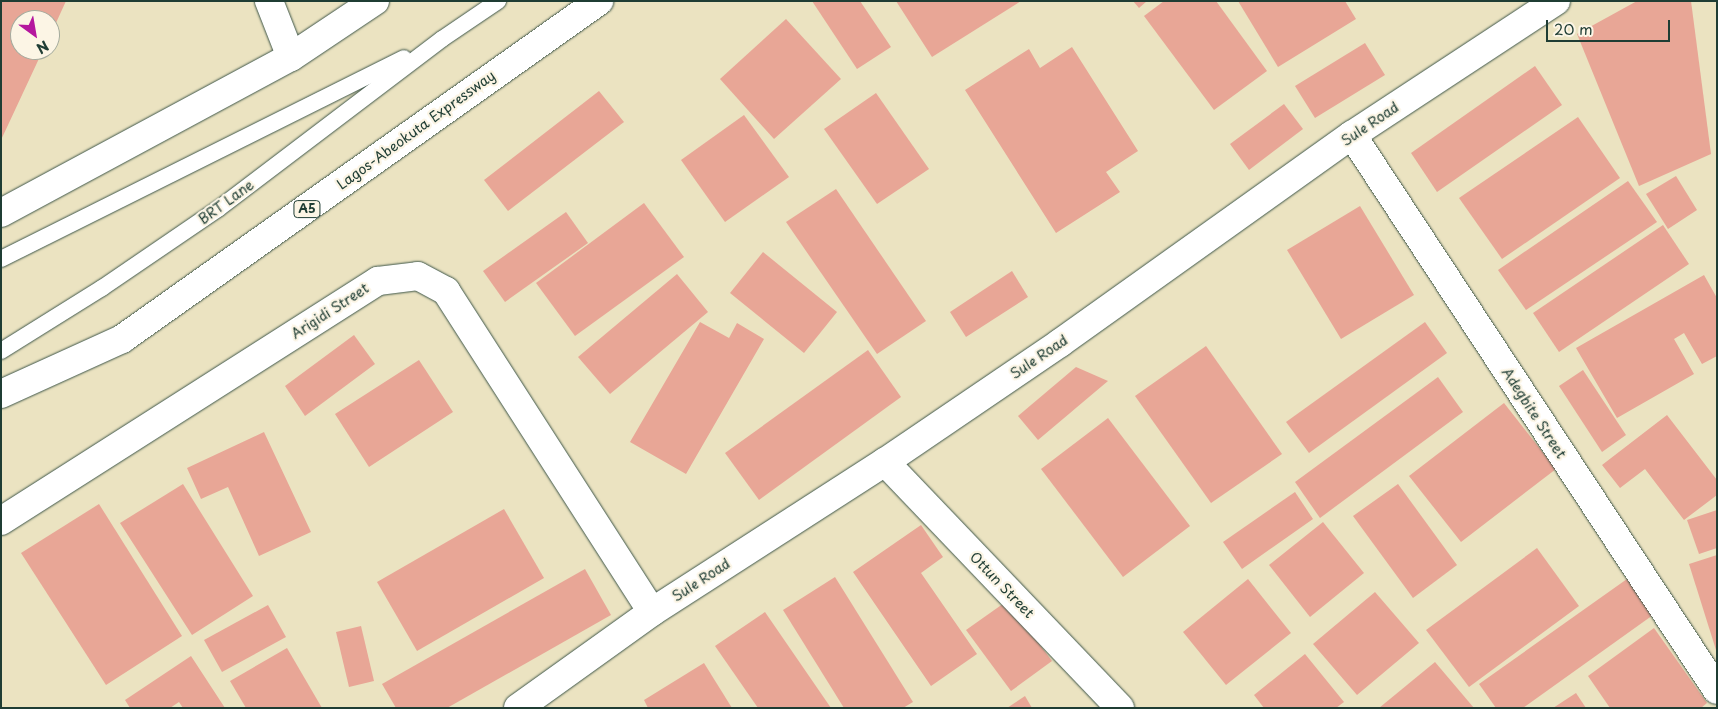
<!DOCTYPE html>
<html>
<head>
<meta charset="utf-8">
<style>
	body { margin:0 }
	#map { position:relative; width:1718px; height:709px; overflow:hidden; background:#ebe3c1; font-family:"Playpen Sans",sans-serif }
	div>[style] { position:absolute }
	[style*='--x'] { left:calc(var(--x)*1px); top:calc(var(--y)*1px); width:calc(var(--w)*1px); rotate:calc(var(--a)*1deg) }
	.building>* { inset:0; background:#e8a696 }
	.roads { filter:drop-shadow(0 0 1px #3e5649) drop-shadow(0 0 1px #3e5649) }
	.service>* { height:16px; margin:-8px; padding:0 8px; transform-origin:8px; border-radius:8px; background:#fff }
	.minor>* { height:28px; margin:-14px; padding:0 14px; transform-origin:14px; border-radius:14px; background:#fff }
	.tertiary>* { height:28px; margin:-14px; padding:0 14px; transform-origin:14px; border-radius:14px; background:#fff }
	.trunk>* { height:28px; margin:-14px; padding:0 14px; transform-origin:14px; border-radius:14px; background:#fff }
	span { translate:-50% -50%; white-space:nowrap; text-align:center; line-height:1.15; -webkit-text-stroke:4.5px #fcf5e5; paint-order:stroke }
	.shield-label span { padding:1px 4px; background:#fcf5e5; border:1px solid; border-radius:4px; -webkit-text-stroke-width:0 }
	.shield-label { font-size:12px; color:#1f3d34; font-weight:700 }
	.street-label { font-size:14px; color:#1f3d34 }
	.frame { position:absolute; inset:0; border:2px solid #1f3d34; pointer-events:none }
	.north { position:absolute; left:10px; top:10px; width:50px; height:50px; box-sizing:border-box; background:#fcf5e5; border:1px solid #a4ab9e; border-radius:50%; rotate:148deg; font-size:14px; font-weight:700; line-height:20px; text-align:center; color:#1f3d34 }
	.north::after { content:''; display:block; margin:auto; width:18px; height:22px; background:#b5179e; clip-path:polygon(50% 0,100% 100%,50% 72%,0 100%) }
	.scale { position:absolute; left:1546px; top:20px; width:124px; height:22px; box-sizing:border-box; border:2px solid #1f3d34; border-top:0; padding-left:6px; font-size:15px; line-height:18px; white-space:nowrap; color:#1f3d34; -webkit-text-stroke:4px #fcf5e5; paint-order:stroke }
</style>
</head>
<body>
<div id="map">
	<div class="building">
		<i style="clip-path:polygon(1px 1px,66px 1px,50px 36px,50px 20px,20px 20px,20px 50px,43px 50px,1px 140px)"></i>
		<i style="clip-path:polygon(812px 1px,860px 1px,891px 47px,857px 69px)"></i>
		<i style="clip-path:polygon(896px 1px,1021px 1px,932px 57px)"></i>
		<i style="clip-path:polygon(1133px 1px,1147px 1px,1139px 8px)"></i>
		<i style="clip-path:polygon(1164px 1px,1216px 1px,1267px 71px,1214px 110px,1144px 16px)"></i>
		<i style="clip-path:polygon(1238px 1px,1345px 1px,1356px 19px,1278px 67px)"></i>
		<i style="clip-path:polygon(1637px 1px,1691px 1px,1711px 154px,1639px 186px,1577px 34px)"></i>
		<i style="clip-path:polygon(786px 19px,841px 79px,774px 139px,720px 79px)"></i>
		<i style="clip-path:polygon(1365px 43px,1385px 75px,1315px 118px,1295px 86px)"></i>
		<i style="clip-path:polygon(1072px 47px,1138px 151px,1106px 172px,1120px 192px,1056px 233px,965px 90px,1029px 49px,1040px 68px)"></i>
		<i style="clip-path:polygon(1535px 66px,1562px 105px,1437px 192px,1411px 153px)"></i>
		<i style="clip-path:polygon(599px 91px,624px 122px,508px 211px,484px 180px)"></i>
		<i style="clip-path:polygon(876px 93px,929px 169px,877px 204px,824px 129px)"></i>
		<i style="clip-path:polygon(1284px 104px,1303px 129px,1249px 170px,1230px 144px)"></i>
		<i style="clip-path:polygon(744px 115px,789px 177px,725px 222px,681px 160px)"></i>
		<i style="clip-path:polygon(1578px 117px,1620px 178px,1502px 259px,1459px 198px)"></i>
		<i style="clip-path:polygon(1676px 176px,1697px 210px,1668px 229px,1646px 194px)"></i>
		<i style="clip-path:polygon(1628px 181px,1657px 222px,1526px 310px,1498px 270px)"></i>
		<i style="clip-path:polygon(836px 189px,926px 321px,877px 354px,786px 222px)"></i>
		<i style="clip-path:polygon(644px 203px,684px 257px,575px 336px,536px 283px)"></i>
		<i style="clip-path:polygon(1360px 206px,1414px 295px,1341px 339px,1287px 250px)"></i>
		<i style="clip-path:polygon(566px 212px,588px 243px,505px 302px,483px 271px)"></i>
		<i style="clip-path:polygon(1663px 225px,1689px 264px,1559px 352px,1533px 313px)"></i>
		<i style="clip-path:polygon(763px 252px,837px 312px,804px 353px,730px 293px)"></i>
		<i style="clip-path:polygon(1012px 271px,1028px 297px,966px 337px,950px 312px)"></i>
		<i style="clip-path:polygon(677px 274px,708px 312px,610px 394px,578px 357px)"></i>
		<i style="clip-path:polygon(1704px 275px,1717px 298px,1717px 356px,1702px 364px,1684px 333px,1674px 339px,1694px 374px,1617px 418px,1576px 348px)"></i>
		<i style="clip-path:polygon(700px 322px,729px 338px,737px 323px,764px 339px,686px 474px,630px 442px)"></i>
		<i style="clip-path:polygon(1425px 322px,1447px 353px,1309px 453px,1286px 422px)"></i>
		<i style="clip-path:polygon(354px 335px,375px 364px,305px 416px,285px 386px)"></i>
		<i style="clip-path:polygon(1206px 346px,1282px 454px,1211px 503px,1135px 396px)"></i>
		<i style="clip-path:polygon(868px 350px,901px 397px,759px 500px,725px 453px)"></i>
		<i style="clip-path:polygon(419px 360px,453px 412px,369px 467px,335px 414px)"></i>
		<i style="clip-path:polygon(1076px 367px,1108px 381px,1038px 440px,1018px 416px)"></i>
		<i style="clip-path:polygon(1583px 370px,1626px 435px,1602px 452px,1559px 386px)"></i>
		<i style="clip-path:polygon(1438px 377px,1463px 412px,1320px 518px,1295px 482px)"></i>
		<i style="clip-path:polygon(1504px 403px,1556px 469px,1461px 542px,1409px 476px)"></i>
		<i style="clip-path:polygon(1667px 415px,1717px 480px,1717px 495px,1684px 520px,1645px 469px,1620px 488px,1602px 465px)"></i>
		<i style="clip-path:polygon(1108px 418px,1190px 526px,1123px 577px,1041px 469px)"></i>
		<i style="clip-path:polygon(264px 432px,311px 532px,259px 556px,228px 487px,201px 499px,187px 468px)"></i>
		<i style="clip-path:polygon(183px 484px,253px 596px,192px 635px,120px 523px)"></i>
		<i style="clip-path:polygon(1398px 484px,1457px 565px,1413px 598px,1353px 516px)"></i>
		<i style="clip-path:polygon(1295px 492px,1313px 519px,1242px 569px,1223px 542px)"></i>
		<i style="clip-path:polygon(99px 504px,182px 636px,106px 685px,21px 553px)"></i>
		<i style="clip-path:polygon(504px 509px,544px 578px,417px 651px,377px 582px)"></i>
		<i style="clip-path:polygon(1717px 510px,1717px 548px,1699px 554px,1687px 520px)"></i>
		<i style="clip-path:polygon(1323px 522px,1364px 573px,1310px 617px,1269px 565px)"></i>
		<i style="clip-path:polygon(921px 525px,943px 557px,921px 573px,977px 654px,931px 686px,853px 572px)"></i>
		<i style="clip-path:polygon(1537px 548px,1579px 606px,1469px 687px,1426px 630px)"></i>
		<i style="clip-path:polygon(1717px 555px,1717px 650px,1716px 650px,1689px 564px)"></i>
		<i style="clip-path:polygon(585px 569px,611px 615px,447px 708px,396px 708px,382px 684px)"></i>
		<i style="clip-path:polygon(835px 577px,913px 702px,903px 708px,844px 708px,783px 610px)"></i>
		<i style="clip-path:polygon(1248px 579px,1291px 633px,1226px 685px,1183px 632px)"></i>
		<i style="clip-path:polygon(1627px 579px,1653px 615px,1523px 708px,1496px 708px,1479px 684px)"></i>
		<i style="clip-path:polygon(1375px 592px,1419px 643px,1357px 695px,1313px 644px)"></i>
		<i style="clip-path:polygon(1007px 601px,1052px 661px,1011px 691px,966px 630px)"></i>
		<i style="clip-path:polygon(268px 605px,286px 637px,222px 672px,204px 640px)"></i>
		<i style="clip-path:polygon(765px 612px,831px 708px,758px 708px,715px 646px)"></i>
		<i style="clip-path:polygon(361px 626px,374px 681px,349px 687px,336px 632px)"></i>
		<i style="clip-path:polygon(1654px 628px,1707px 703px,1701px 708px,1610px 708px,1588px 676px)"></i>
		<i style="clip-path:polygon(287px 648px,322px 708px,246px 708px,230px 681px)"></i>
		<i style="clip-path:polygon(1305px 654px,1344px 702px,1336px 708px,1264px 708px,1254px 695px)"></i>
		<i style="clip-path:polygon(191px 656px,225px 708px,183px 708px,179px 702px,170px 708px,130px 708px,125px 700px)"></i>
		<i style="clip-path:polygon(1435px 662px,1474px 708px,1379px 708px)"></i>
		<i style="clip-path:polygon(704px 663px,732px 708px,648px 708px,644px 700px)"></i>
		<i style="clip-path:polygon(1576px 693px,1586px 708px,1553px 708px)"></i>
		<i style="clip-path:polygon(1025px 696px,1032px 708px,1007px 708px)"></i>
	</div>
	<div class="roads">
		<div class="service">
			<i style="--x:1;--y:259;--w:450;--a:-26.5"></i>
			<i style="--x:1;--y:351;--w:119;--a:-32"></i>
			<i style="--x:102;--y:288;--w:140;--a:-34.3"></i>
			<i style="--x:218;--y:209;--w:281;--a:-37.2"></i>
			<i style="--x:442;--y:39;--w:68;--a:-34.2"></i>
		</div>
		<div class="minor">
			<i style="--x:269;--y:1;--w:60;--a:68.6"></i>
			<i style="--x:1352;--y:135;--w:664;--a:56.67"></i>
			<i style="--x:885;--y:462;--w:340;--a:46.3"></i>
			<i style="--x:1;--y:521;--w:447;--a:-32.5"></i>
			<i style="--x:378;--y:281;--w:40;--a:-7.1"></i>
			<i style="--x:418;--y:276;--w:32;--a:28"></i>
			<i style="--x:446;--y:291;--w:381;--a:57.3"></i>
		</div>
		<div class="tertiary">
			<i style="--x:518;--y:708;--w:165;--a:-35.6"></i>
			<i style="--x:652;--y:612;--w:277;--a:-32.8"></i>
			<i style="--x:885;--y:462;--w:212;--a:-34.2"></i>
			<i style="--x:1060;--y:343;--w:359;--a:-35.5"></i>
			<i style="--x:1352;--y:135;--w:244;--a:-33.3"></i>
		</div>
		<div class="trunk">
			<i style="--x:1;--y:213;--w:329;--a:-28.3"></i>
			<i style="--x:291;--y:57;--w:101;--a:-33.7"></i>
			<i style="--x:1;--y:394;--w:133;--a:-24.4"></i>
			<i style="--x:122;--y:339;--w:585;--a:-35.32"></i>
		</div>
	</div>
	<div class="shield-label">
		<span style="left:307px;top:209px">A5</span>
	</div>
	<div class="street-label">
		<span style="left:1370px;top:124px;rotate:-34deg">Sule Road</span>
		<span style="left:416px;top:130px;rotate:-36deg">Lagos-Abeokuta Expressway</span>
		<span style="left:226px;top:202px;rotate:-36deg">BRT Lane</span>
		<span style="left:330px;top:311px;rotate:-33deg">Arigidi Street</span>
		<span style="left:1039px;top:357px;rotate:-34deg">Sule Road</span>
		<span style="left:1534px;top:413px;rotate:57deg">Adegbite Street</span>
		<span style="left:701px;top:580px;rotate:-33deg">Sule Road</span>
		<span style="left:1002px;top:585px;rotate:46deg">Ottun Street</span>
	</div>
	<div class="frame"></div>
	<div class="north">N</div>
	<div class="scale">20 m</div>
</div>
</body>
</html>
